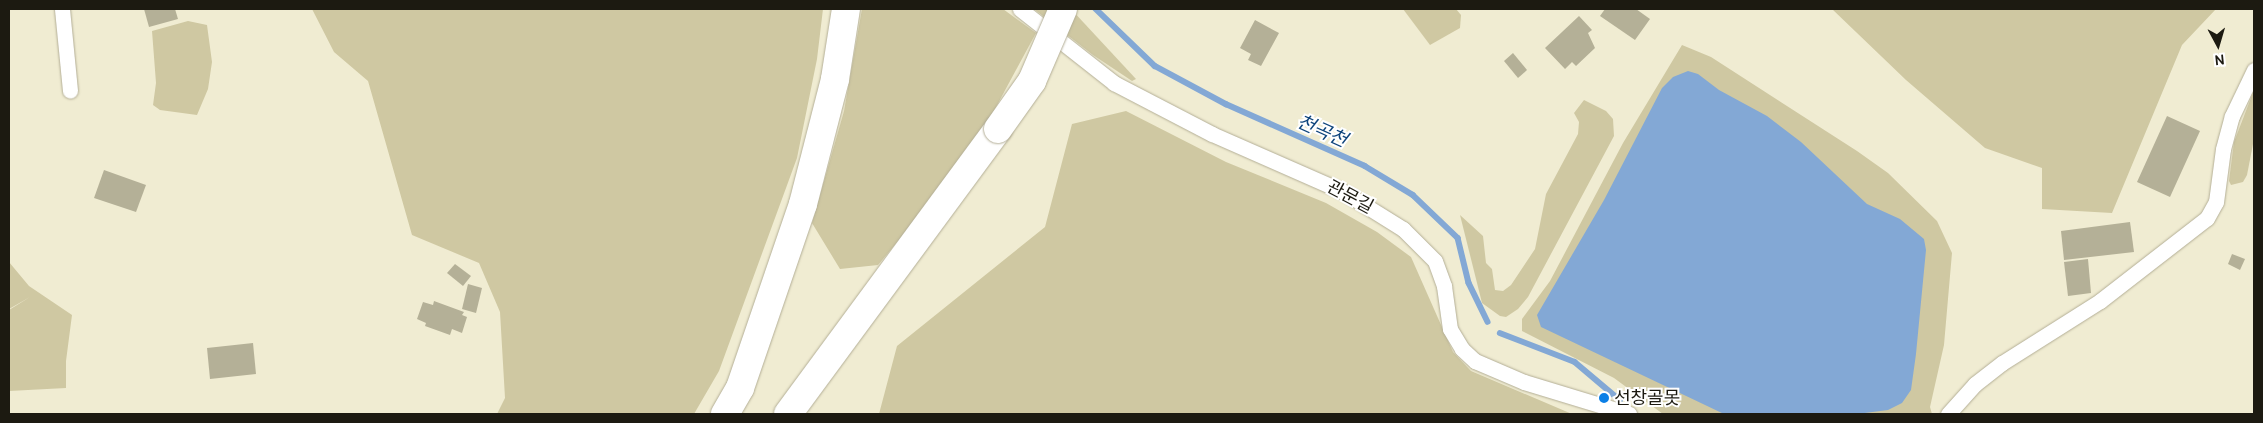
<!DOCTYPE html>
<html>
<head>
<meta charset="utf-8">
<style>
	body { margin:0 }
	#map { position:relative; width:2263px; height:423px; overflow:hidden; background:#f0ecd2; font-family:Cabin,"Noto Sans KR",sans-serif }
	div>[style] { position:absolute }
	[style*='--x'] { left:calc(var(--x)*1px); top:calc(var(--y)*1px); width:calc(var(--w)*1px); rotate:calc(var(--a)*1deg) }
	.green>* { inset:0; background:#cfc8a2 }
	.water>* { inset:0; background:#83a8d5 }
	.stream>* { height:5.5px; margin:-2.75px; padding:0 2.75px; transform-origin:2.75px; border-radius:2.75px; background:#83a8d5 }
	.building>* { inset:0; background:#b4b097 }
	.roads { filter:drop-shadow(0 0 1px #b3ae96) drop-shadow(0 0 1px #b3ae96) }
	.street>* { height:15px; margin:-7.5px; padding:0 7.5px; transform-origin:7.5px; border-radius:7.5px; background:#fff }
	.highway>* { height:28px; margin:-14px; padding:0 14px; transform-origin:14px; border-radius:14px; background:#fff }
	.bridges { filter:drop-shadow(0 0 1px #b3ae96) drop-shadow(0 0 1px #b3ae96) }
	.highway-bridge>* { height:28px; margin:-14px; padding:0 14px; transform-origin:14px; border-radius:14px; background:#fff }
	.dots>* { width:14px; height:14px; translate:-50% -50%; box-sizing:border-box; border:2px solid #fff; border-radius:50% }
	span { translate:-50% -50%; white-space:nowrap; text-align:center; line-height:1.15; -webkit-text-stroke:4px #fff; paint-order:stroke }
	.street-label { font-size:18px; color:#1c1a11 }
	.poi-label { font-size:18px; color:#1c1a11 }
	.left { translate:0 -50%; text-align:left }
	.water-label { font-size:19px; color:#0f457c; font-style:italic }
	.frame { position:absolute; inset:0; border:10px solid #1c1a11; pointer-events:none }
	.north { position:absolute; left:2193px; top:20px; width:50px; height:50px; -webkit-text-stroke:4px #fff; paint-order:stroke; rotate:174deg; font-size:14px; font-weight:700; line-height:20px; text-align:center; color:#1c1a11 }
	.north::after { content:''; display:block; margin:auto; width:18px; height:22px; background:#1c1a11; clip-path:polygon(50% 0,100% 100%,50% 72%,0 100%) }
</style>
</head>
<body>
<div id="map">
	<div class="green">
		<i style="clip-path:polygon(312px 9px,823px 9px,817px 59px,797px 158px,719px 371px,694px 414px,497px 414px,505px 398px,500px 312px,479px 263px,412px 235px,368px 81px,334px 52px)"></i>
		<i style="clip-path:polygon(862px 9px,1003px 9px,1036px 33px,989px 120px,949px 180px,878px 265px,840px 269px,812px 223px,844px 111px)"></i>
		<i style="clip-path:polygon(1034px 9px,1071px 9px,1136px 79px,1132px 81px,1093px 55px)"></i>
		<i style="clip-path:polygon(1403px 9px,1456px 9px,1461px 15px,1460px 28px,1430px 45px)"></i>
		<i style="clip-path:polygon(1832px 9px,2216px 9px,2182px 45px,2112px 213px,2042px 209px,2042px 168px,1985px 148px,1906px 80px)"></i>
		<i style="clip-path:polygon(188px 21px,207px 25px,212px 62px,208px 89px,197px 115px,160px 110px,153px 105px,156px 83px,152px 31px)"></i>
		<i style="clip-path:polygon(1682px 45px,1711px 57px,1857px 151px,1888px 173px,1937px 221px,1952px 253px,1944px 345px,1930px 407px,1932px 414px,1663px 414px,1614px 378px,1522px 331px,1522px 319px,1550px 281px,1623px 143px)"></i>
		<i style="clip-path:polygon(2254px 90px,2254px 139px,2247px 175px,2243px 182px,2231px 185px,2229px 181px,2234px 142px)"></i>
		<i style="clip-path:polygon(1584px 100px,1606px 111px,1613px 119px,1614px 136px,1528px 297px,1518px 309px,1506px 317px,1500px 316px,1482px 303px,1460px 215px,1483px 236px,1486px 263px,1492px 269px,1495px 290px,1503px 291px,1511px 285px,1535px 249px,1546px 194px,1578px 134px,1579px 122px,1574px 113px)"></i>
		<i style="clip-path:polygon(1126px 111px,1226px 162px,1326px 203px,1377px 232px,1411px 257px,1453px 352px,1471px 371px,1572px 414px,879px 414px,897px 346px,1045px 227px,1072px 124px)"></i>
		<i style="clip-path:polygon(9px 262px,29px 286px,72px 315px,66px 361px,66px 388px,9px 391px,9px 310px,30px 297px,9px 309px)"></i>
	</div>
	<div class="water">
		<i style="clip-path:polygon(1688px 71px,1698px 74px,1719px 90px,1767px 116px,1801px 142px,1867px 204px,1900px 219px,1924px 239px,1926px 250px,1916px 354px,1911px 390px,1902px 403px,1888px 410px,1857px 414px,1724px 414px,1541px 327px,1537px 315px,1604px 200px,1662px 88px,1673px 77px)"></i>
	</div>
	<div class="stream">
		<i style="--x:1096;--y:9;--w:82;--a:44"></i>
		<i style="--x:1155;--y:66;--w:81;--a:28.2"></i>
		<i style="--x:1226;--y:104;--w:152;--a:24"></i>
		<i style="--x:1365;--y:166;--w:56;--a:31.1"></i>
		<i style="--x:1413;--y:195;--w:62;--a:43.7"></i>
		<i style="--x:1458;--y:238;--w:46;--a:76.3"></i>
		<i style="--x:1469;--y:283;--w:43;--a:64"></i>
		<i style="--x:1500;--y:333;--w:80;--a:21.1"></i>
		<i style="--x:1575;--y:362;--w:59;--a:40.2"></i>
	</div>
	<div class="building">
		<i style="clip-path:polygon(144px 9px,175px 9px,178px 19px,149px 27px)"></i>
		<i style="clip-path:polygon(1605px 9px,1636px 9px,1650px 19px,1635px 40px,1600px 16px)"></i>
		<i style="clip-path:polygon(1579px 16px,1592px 30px,1588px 33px,1595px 48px,1576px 66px,1572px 62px,1565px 69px,1545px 48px)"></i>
		<i style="clip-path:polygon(1255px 20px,1279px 33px,1261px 66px,1248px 60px,1251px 54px,1240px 48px)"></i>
		<i style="clip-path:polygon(1513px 53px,1527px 70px,1518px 78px,1504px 61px)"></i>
		<i style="clip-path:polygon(2167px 116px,2200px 131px,2170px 197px,2137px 182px)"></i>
		<i style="clip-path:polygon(104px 170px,146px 185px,136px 212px,94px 198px)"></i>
		<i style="clip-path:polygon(2130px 222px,2134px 252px,2064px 260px,2061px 231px)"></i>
		<i style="clip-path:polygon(2232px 254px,2245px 259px,2240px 270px,2228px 264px)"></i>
		<i style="clip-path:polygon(2088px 259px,2091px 293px,2068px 296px,2064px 262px)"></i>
		<i style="clip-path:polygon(455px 264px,471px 276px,463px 286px,447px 273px)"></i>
		<i style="clip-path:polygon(468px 284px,482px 288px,476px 313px,462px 309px)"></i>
		<i style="clip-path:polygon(434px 301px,464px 312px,462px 315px,467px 317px,462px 333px,452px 329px,450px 335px,425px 326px,426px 323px,417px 319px,423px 302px,433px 305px)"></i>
		<i style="clip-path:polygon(253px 343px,256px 374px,210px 379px,207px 348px)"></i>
	</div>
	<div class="roads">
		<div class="street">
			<i style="--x:62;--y:9;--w:82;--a:84.4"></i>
			<i style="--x:1020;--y:9;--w:120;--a:38.2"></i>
			<i style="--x:1114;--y:83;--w:110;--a:27.5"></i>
			<i style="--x:1212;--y:134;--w:142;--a:23.7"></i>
			<i style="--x:1342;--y:191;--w:72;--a:31.9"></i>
			<i style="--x:1403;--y:229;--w:45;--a:45"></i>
			<i style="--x:1435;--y:261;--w:27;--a:70"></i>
			<i style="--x:1444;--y:286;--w:43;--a:82.1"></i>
			<i style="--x:1450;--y:329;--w:23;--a:59"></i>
			<i style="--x:1462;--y:349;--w:18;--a:43"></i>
			<i style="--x:1475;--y:361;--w:53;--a:23.2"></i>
			<i style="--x:1524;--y:382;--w:110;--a:16.9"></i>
			<i style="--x:1948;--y:414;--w:40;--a:-48"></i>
			<i style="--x:1975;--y:384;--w:34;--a:-38"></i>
			<i style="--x:2002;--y:363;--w:116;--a:-32.3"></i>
			<i style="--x:2100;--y:301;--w:135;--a:-37.8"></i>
			<i style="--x:2207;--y:218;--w:18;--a:-61"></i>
			<i style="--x:2216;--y:202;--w:53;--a:-82.5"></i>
			<i style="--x:2223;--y:149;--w:34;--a:-75"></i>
			<i style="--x:2232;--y:116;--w:51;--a:-64.4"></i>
		</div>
		<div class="highway">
			<i style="--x:725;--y:414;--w:30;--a:-60"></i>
			<i style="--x:740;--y:388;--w:194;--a:-71.1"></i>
			<i style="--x:803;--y:204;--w:129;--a:-75.6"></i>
			<i style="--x:835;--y:79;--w:71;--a:-81.1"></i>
			<i style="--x:788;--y:414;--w:354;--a:-53.6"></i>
		</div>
	</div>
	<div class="bridges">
		<div class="highway-bridge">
			<i style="--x:998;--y:129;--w:59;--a:-54.7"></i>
			<i style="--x:1032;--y:81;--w:78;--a:-66.7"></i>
		</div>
	</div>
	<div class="dots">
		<i style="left:1604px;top:398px;background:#0b7fe6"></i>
	</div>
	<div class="street-label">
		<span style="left:1350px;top:197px;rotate:28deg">관문길</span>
	</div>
	<div class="poi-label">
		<span class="left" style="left:1614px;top:398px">선창골못</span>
	</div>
	<div class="water-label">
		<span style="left:1322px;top:131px;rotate:24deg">천곡천</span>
	</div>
	<div class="frame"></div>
	<div class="north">N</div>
</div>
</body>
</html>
